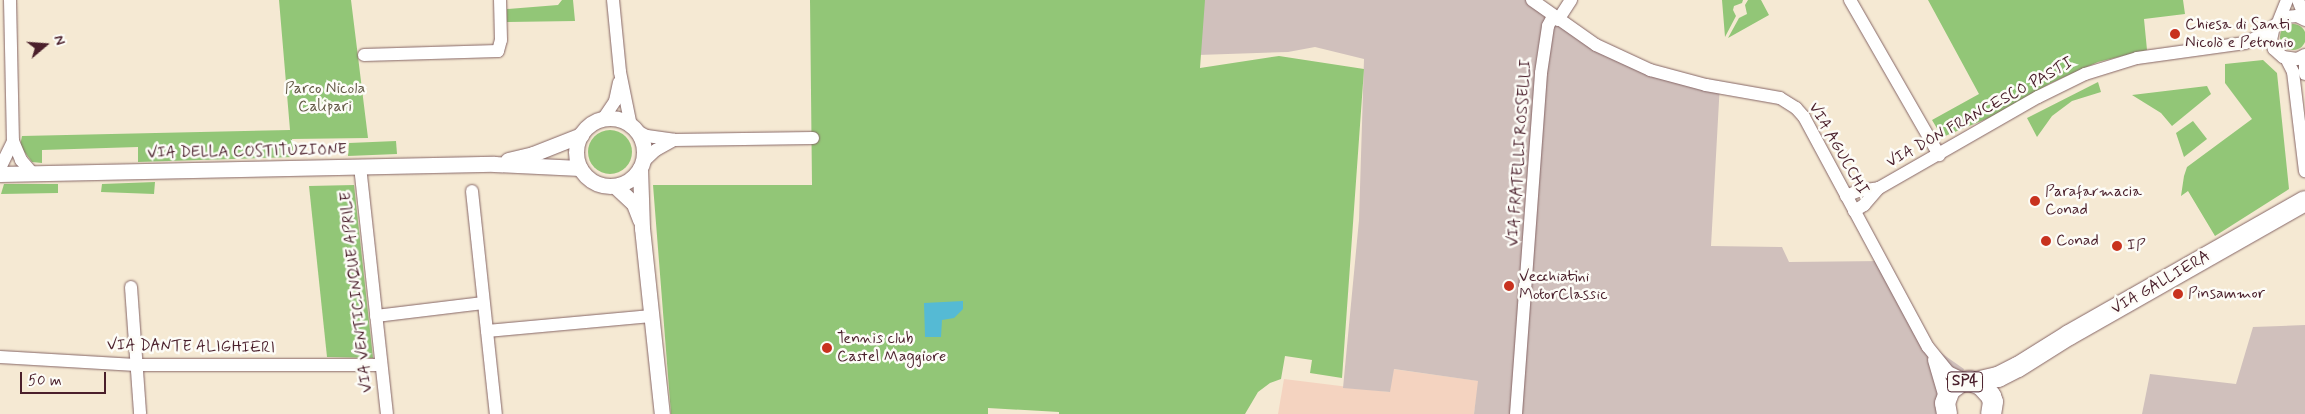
<!DOCTYPE html>
<html>
<head>
<meta charset="utf-8">
<style>
	body { margin:0 }
	#map { position:relative; width:2305px; height:414px; overflow:hidden; background:#f5e9d3; font-family:Mynerve,sans-serif }
	div>[style] { position:absolute }
	[style*='--x'] { left:calc(var(--x)*1px); top:calc(var(--y)*1px); width:calc(var(--w)*1px); rotate:calc(var(--a)*1deg) }
	.built>* { inset:0; background:#f4d3c0 }
	.industrial>* { inset:0; background:#d0c0bc }
	.green>* { inset:0; background:#92c677 }
	.round { border-radius:50% }
	.water>* { inset:0; background:#55bad4 }
	.roads { filter:drop-shadow(0 0 1px #866666) drop-shadow(0 0 1px #866666) }
	.minor>* { height:12px; margin:-6px; padding:0 6px; transform-origin:6px; border-radius:6px; background:#fff }
	.tertiary>* { height:15px; margin:-7.5px; padding:0 7.5px; transform-origin:7.5px; border-radius:7.5px; background:#fff }
	.tertiary>.ring { margin:-7.5px; padding:0; box-sizing:content-box; background:none; border:15px solid #fff; border-radius:50% }
	.primary>* { height:20px; margin:-10px; padding:0 10px; transform-origin:10px; border-radius:10px; background:#fff }
	.dots>* { width:14px; height:14px; translate:-50% -50%; box-sizing:border-box; border:2px solid #fdfcf7; border-radius:50% }
	span { translate:-50% -50%; white-space:nowrap; text-align:center; line-height:1.15; -webkit-text-stroke:5px #fdfcf7; paint-order:stroke }
	.shield-label span { padding:1px 4px; background:#fdfcf7; border:1px solid; border-radius:4px; -webkit-text-stroke-width:0 }
	.shield-label { font-size:15px; color:#4a1f2b; font-weight:700 }
	.poi-label { font-size:16px; color:#4a1f2b }
	.left { translate:0 -50%; text-align:left }
	.park-label { font-size:16px; color:#635946 }
	.street-label { font-size:16px; color:#4a1f2b }
	.north { position:absolute; left:20px; top:20px; width:50px; height:50px; -webkit-text-stroke:4px #fdfcf7; paint-order:stroke; rotate:72deg; font-size:14px; font-weight:700; line-height:20px; text-align:center; color:#4a1f2b }
	.north::after { content:''; display:block; margin:auto; width:18px; height:22px; background:#4a1f2b; clip-path:polygon(50% 0,100% 100%,50% 72%,0 100%) }
	.scale { position:absolute; left:20px; top:372px; width:86px; height:22px; box-sizing:border-box; border:2px solid #4a1f2b; border-top:0; padding-left:6px; font-size:15px; line-height:18px; white-space:nowrap; color:#4a1f2b; -webkit-text-stroke:4px #fdfcf7; paint-order:stroke }
</style>
</head>
<body>
<div id="map">
	<div class="built">
		<i style="clip-path:polygon(1393px 369px,1479px 381px,1474px 414px,1278px 414px,1284px 379px,1389px 392px)"></i>
	</div>
	<div class="industrial">
		<i style="clip-path:polygon(1202px 0,1537px 0,1632px 61px,1720px 83px,1711px 246px,1782px 247px,1789px 262px,1882px 261px,1934px 348px,1964px 369px,1952px 403px,1945px 414px,1474px 414px,1478px 381px,1394px 369px,1390px 392px,1343px 388px,1359px 220px,1364px 59px,1315px 47px,1288px 52px,1198px 55px)"></i>
		<i style="clip-path:polygon(2305px 325px,2305px 414px,2142px 414px,2150px 374px,2236px 384px,2253px 327px)"></i>
	</div>
	<div class="green">
		<i style="clip-path:polygon(279px 0,351px 0,368px 138px,292px 139px,294px 157px,138px 162px,138px 147px,42px 150px,42px 163px,32px 162px,20px 146px,22px 136px,290px 130px)"></i>
		<i style="clip-path:polygon(562px 0,573px 0,575px 21px,507px 22px,507px 9px,558px 5px)"></i>
		<i style="clip-path:polygon(810px 0,1205px 0,1200px 68px,1279px 56px,1364px 69px,1342px 378px,1310px 373px,1312px 360px,1285px 356px,1281px 379px,1270px 383px,1258px 392px,1245px 414px,1059px 414px,1059px 412px,988px 408px,988px 414px,671px 414px,653px 185px,812px 185px)"></i>
		<i style="clip-path:polygon(1722px 0,1743px 0,1742px 3px,1734px 6px,1733px 10px,1736px 16px,1725px 37px)"></i>
		<i style="clip-path:polygon(1748px 0,1761px 0,1769px 15px,1728px 38px,1739px 18px,1747px 14px,1745px 5px)"></i>
		<i style="clip-path:polygon(1928px 0,2183px 0,2185px 14px,2144px 19px,2147px 50px,2098px 62px,2051px 83px,1991px 117px,1945px 136px,1938px 130px,1932px 120px,1979px 94px)"></i>
		<i class="round" style="left:2280px;top:24px;width:26px;height:26px"></i>
		<i style="clip-path:polygon(2263px 60px,2277px 73px,2289px 189px,2215px 236px,2188px 191px,2181px 196px,2184px 176px,2187px 167px,2252px 119px,2225px 83px,2225px 64px)"></i>
		<i style="clip-path:polygon(2098px 82px,2101px 92px,2072px 101px,2052px 116px,2037px 137px,2027px 118px)"></i>
		<i style="clip-path:polygon(2207px 86px,2211px 94px,2172px 126px,2161px 113px,2132px 95px)"></i>
		<i style="clip-path:polygon(2193px 121px,2207px 139px,2184px 157px,2176px 133px)"></i>
		<i class="round" style="left:588px;top:130px;width:44px;height:44px"></i>
		<i style="clip-path:polygon(396px 141px,397px 154px,348px 156px,349px 143px)"></i>
		<i style="clip-path:polygon(155px 182px,154px 194px,101px 192px,102px 184px)"></i>
		<i style="clip-path:polygon(4px 184px,58px 184px,58px 193px,1px 194px)"></i>
		<i style="clip-path:polygon(354px 185px,373px 358px,327px 357px,309px 186px)"></i>
	</div>
	<div class="water">
		<i style="clip-path:polygon(963px 301px,963px 309px,954px 318px,942px 320px,941px 337px,925px 337px,924px 303px)"></i>
	</div>
	<div class="roads">
		<div class="minor">
			<i style="--x:10;--y:0;--w:141;--a:88.8"></i>
			<i style="--x:13;--y:141;--w:21;--a:67"></i>
			<i style="--x:21;--y:160;--w:18;--a:49"></i>
			<i style="--x:613;--y:0;--w:72;--a:84.4"></i>
			<i style="--x:620;--y:72;--w:55;--a:78.5"></i>
			<i style="--x:1532;--y:0;--w:78;--a:35.1"></i>
			<i style="--x:1596;--y:45;--w:60;--a:24.8"></i>
			<i style="--x:1650;--y:70;--w:58;--a:15"></i>
			<i style="--x:1706;--y:85;--w:75;--a:10"></i>
			<i style="--x:1780;--y:98;--w:19;--a:32"></i>
			<i style="--x:1796;--y:108;--w:12;--a:48"></i>
			<i style="--x:1804;--y:117;--w:261;--a:61.7"></i>
			<i style="--x:1928;--y:347;--w:32;--a:51"></i>
			<i style="--x:1948;--y:372;--w:21;--a:25"></i>
			<i style="--x:1850;--y:0;--w:179;--a:60.1"></i>
			<i style="--x:2298;--y:0;--w:18;--a:68"></i>
			<i style="--x:1558;--y:20;--w:24;--a:-57"></i>
			<i style="--x:2279;--y:20;--w:22;--a:-68"></i>
			<i style="--x:2305;--y:20;--w:9;--a:-153"></i>
			<i style="--x:2297;--y:16;--w:12;--a:175"></i>
			<i style="--x:2285;--y:17;--w:14;--a:141"></i>
			<i style="--x:2274;--y:26;--w:14;--a:102"></i>
			<i style="--x:2271;--y:40;--w:9;--a:72"></i>
			<i style="--x:2274;--y:49;--w:12;--a:42"></i>
			<i style="--x:2283;--y:57;--w:14;--a:8"></i>
			<i style="--x:2297;--y:59;--w:9;--a:-27"></i>
			<i style="--x:364;--y:55;--w:134;--a:-1.7"></i>
			<i style="--x:498;--y:51;--w:11;--a:-75"></i>
			<i style="--x:501;--y:40;--w:40;--a:-91.4"></i>
			<i style="--x:2286;--y:58;--w:16;--a:63"></i>
			<i style="--x:2293;--y:72;--w:100;--a:83.1"></i>
			<i style="--x:2305;--y:61;--w:13;--a:90"></i>
			<i style="--x:603;--y:119;--w:22;--a:-56"></i>
			<i style="--x:615;--y:101;--w:19;--a:-78"></i>
			<i style="--x:637;--y:131;--w:11;--a:27"></i>
			<i style="--x:647;--y:136;--w:27;--a:8"></i>
			<i style="--x:674;--y:140;--w:139;--a:-0.8"></i>
			<i style="--x:643;--y:162;--w:18;--a:-43"></i>
			<i style="--x:656;--y:150;--w:21;--a:-29"></i>
			<i style="--x:360;--y:166;--w:249;--a:83.8"></i>
			<i style="--x:0;--y:168;--w:30;--a:-64"></i>
			<i style="--x:472;--y:191;--w:224;--a:83.9"></i>
			<i style="--x:1846;--y:196;--w:13;--a:-23"></i>
			<i style="--x:1858;--y:191;--w:21;--a:-8"></i>
			<i style="--x:1854;--y:211;--w:12;--a:-31"></i>
			<i style="--x:1864;--y:205;--w:23;--a:-49"></i>
			<i style="--x:1879;--y:188;--w:183;--a:-29.8"></i>
			<i style="--x:2038;--y:97;--w:52;--a:-26.1"></i>
			<i style="--x:2085;--y:74;--w:54;--a:-17.1"></i>
			<i style="--x:2137;--y:58;--w:109;--a:-7.9"></i>
			<i style="--x:2245;--y:43;--w:30;--a:-26"></i>
			<i style="--x:131;--y:287;--w:127;--a:85.9"></i>
			<i style="--x:376;--y:316;--w:108;--a:-6.9"></i>
			<i style="--x:487;--y:331;--w:165;--a:-5.2"></i>
			<i style="--x:0;--y:357;--w:136;--a:3.4"></i>
			<i style="--x:136;--y:365;--w:245;--a:0"></i>
			<i style="--x:1934;--y:360;--w:43;--a:73.7"></i>
			<i style="--x:1516;--y:414;--w:342;--a:-85.8"></i>
			<i style="--x:1541;--y:73;--w:48;--a:-81.5"></i>
			<i style="--x:1548;--y:26;--w:11;--a:-63"></i>
		</div>
		<div class="tertiary">
			<i class="ring" style="left:576px;top:118px;width:53px;height:53px"></i>
			<i style="--x:508;--y:160;--w:26;--a:-13"></i>
			<i style="--x:533;--y:154;--w:52;--a:-21.6"></i>
			<i style="--x:640;--y:168;--w:60;--a:88.1"></i>
			<i style="--x:642;--y:228;--w:187;--a:83.9"></i>
			<i style="--x:0;--y:174;--w:494;--a:-1.2"></i>
			<i style="--x:494;--y:164;--w:86;--a:2.7"></i>
			<i style="--x:615;--y:186;--w:26;--a:43"></i>
			<i style="--x:634;--y:204;--w:17;--a:69"></i>
		</div>
		<div class="primary">
			<i style="--x:1976;--y:382;--w:23;--a:-13"></i>
			<i style="--x:1998;--y:377;--w:22;--a:-27"></i>
			<i style="--x:2018;--y:367;--w:60;--a:-32.1"></i>
			<i style="--x:2069;--y:335;--w:271;--a:-29.6"></i>
			<i style="--x:1947;--y:414;--w:11;--a:-100"></i>
			<i style="--x:1945;--y:403;--w:14;--a:-69"></i>
			<i style="--x:1950;--y:390;--w:14;--a:-36"></i>
			<i style="--x:1961;--y:382;--w:9;--a:-6"></i>
			<i style="--x:1970;--y:381;--w:12;--a:20"></i>
			<i style="--x:1981;--y:385;--w:15;--a:48"></i>
			<i style="--x:1991;--y:396;--w:6;--a:72"></i>
			<i style="--x:1993;--y:402;--w:12;--a:99"></i>
		</div>
	</div>
	<div class="dots">
		<i style="left:2175px;top:34px;background:#c8321e"></i>
		<i style="left:2035px;top:201px;background:#c8321e"></i>
		<i style="left:2046px;top:241px;background:#c8321e"></i>
		<i style="left:2117px;top:246px;background:#c8321e"></i>
		<i style="left:1509px;top:286px;background:#c8321e"></i>
		<i style="left:2178px;top:294px;background:#c8321e"></i>
		<i style="left:827px;top:348px;background:#c8321e"></i>
	</div>
	<div class="shield-label">
		<span style="left:1965px;top:382px">SP4</span>
	</div>
	<div class="poi-label">
		<span class="left" style="left:2185px;top:34px">Chiesa di Santi<br>Nicolò e Petronio</span>
		<span class="left" style="left:2045px;top:201px">Parafarmacia<br>Conad</span>
		<span class="left" style="left:2056px;top:241px">Conad</span>
		<span class="left" style="left:2127px;top:246px">IP</span>
		<span class="left" style="left:1519px;top:286px">Vecchiatini<br>MotorClassic</span>
		<span class="left" style="left:2188px;top:294px">Pinsammor</span>
		<span class="left" style="left:837px;top:348px">Tennis club<br>Castel Maggiore</span>
	</div>
	<div class="park-label">
		<span style="left:325px;top:98px">Parco Nicola<br>Calipari</span>
	</div>
	<div class="street-label">
		<span style="left:1980px;top:113px;rotate:-29deg">VIA DON FRANCESCO PASTI</span>
		<span style="left:1838px;top:149px;rotate:60deg">VIA AGUCCHI</span>
		<span style="left:247px;top:152px;rotate:-1deg">VIA DELLA COSTITUZIONE</span>
		<span style="left:1520px;top:153px;rotate:-86deg">VIA FRATELLI ROSSELLI</span>
		<span style="left:2161px;top:283px;rotate:-30deg">VIA GALLIERA</span>
		<span style="left:357px;top:292px;rotate:-96deg">VIA VENTICINQUE APRILE</span>
		<span style="left:191px;top:347px;rotate:1deg">VIA DANTE ALIGHIERI</span>
	</div>
	<div class="north">N</div>
	<div class="scale">50 m</div>
</div>
</body>
</html>
